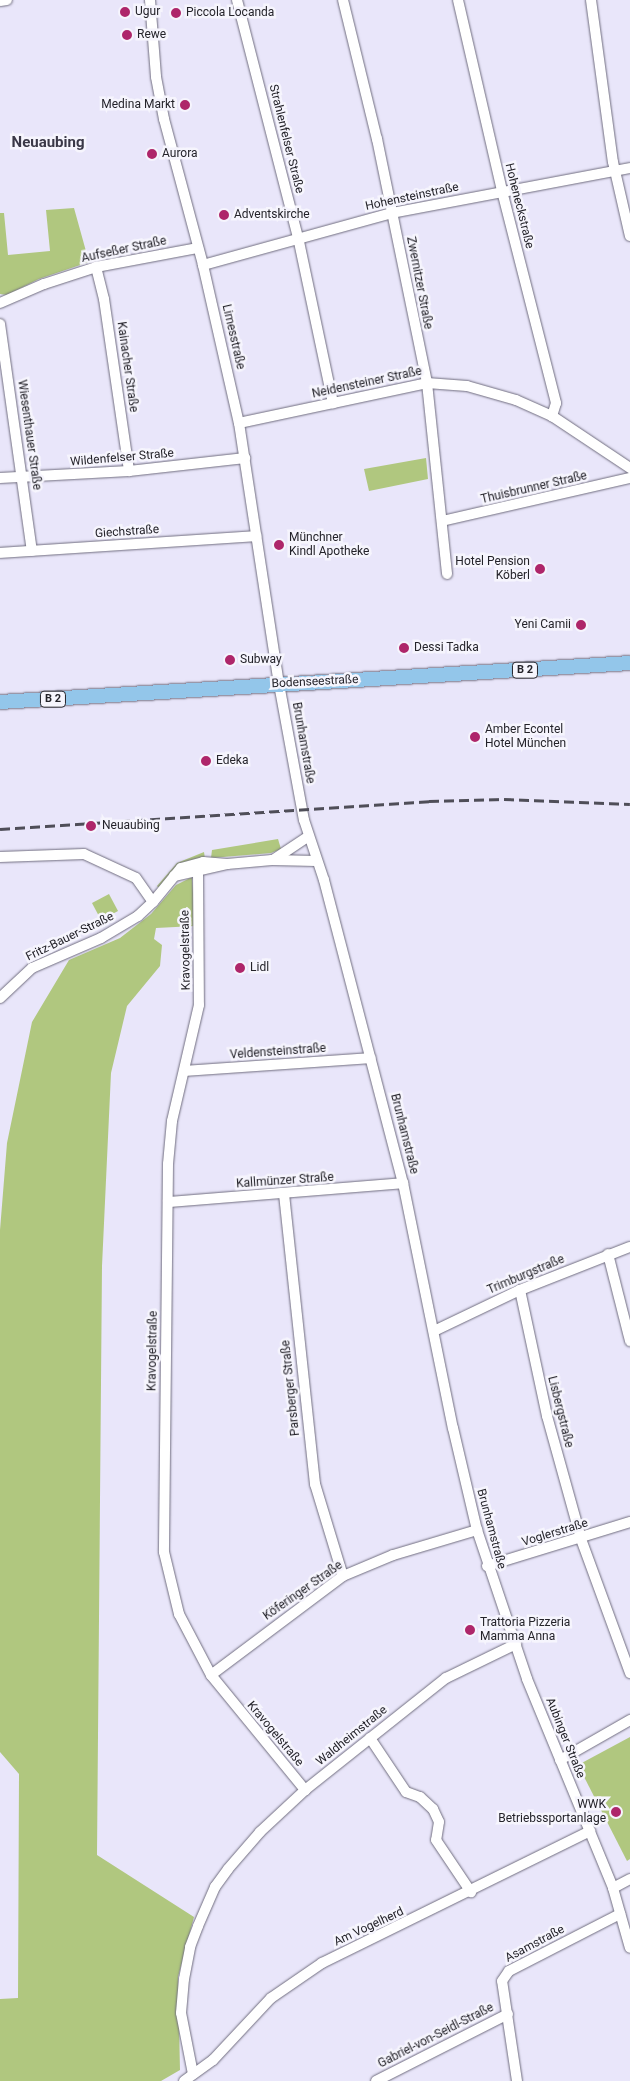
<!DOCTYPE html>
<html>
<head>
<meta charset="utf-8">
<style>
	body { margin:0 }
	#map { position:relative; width:630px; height:2081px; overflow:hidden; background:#e9e6fa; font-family:Roboto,sans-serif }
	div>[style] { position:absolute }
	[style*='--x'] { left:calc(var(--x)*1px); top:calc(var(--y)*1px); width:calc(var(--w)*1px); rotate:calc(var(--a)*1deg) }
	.green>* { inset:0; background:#b0c77f }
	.roads { filter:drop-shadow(0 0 1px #706d7f) drop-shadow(0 0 1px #706d7f) }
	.minor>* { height:10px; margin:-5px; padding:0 5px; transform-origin:5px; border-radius:5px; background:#fff }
	.major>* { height:14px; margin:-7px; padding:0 7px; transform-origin:7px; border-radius:7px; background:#93c6ea }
	.rail>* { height:2.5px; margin-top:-1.25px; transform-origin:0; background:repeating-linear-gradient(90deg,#4f4e58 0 10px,transparent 0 15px) }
	.dots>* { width:14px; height:14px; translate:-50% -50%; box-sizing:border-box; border:2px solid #f6f5fd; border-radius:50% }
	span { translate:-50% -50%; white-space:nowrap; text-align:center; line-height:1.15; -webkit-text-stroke:5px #f6f5fd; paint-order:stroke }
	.shield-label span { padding:1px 4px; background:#f6f5fd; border:1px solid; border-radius:4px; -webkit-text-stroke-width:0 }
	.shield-label { font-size:11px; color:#24232a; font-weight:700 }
	.poi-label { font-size:12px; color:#24232a }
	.left { translate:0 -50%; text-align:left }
	.right { translate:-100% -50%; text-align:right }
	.street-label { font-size:12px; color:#24232a }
	.quarter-label { font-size:15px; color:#3a3847; font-weight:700 }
</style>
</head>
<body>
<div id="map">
	<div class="green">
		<i style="clip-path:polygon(74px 208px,89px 262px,39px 279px,7px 295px,0 294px,0 213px,4px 213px,8px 255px,50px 251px,46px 210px)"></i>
		<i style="clip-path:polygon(426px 458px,428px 479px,369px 491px,364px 469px)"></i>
		<i style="clip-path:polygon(278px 839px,281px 849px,271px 853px,211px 858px,212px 850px)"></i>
		<i style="clip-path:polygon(204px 852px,205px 859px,159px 888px,157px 886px,177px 863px)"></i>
		<i style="clip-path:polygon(192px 877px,195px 926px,156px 928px,154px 939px,162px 945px,160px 966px,127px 1006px,111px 1073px,102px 1266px,97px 1855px,194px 1917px,178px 1977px,180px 2070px,161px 2081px,0 2081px,0 1999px,18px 1998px,19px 1774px,0 1752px,0 1230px,7px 1143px,32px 1022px,69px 960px,120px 938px,151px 914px,176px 885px)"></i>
		<i style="clip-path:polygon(109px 894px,118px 911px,101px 920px,92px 903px)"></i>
		<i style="clip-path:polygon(630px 1737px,630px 1859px,627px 1861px,578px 1765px)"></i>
	</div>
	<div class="roads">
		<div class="minor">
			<i style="--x:150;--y:0;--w:77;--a:85.5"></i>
			<i style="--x:156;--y:77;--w:43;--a:79.2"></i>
			<i style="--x:164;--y:119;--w:151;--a:75"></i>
			<i style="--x:203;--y:265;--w:162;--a:77.2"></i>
			<i style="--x:239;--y:423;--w:264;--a:81.3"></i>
			<i style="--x:279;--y:684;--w:138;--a:79.6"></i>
			<i style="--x:304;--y:820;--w:63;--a:71.6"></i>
			<i style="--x:324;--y:880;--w:313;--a:75.4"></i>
			<i style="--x:403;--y:1183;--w:250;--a:78.5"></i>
			<i style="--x:453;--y:1428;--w:105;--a:76.8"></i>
			<i style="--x:477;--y:1530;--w:157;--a:71.4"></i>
			<i style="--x:527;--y:1679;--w:226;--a:67.6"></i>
			<i style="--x:613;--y:1888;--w:62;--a:74.2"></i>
			<i style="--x:237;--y:0;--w:245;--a:75.6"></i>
			<i style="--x:298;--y:237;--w:170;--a:78.1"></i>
			<i style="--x:343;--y:0;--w:143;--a:76.3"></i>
			<i style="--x:377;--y:139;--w:249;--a:78.4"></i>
			<i style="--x:427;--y:383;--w:192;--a:84"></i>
			<i style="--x:458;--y:0;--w:196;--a:77"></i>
			<i style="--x:502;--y:191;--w:219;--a:75.7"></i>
			<i style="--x:556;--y:403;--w:14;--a:107"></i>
			<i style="--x:591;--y:0;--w:163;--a:82.3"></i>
			<i style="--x:613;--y:162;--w:76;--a:77.1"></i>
			<i style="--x:0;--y:1;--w:7;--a:-8"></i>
			<i style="--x:203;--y:265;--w:196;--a:-15.4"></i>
			<i style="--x:392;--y:213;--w:242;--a:-10.7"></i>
			<i style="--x:96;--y:267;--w:33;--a:76"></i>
			<i style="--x:104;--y:299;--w:174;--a:81.7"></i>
			<i style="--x:0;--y:303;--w:48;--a:-23.4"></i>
			<i style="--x:44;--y:284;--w:55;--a:-18.1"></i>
			<i style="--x:96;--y:267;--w:104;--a:-10.6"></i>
			<i style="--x:0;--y:324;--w:229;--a:82"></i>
			<i style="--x:239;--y:423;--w:192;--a:-12"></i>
			<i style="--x:427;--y:383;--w:40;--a:4.3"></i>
			<i style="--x:467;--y:386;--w:51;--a:15.9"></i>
			<i style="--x:516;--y:400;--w:39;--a:24"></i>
			<i style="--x:552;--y:416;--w:94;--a:33.7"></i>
			<i style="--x:0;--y:478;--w:129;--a:-3.1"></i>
			<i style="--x:129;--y:471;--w:117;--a:-6.4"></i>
			<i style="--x:442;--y:521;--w:193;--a:-12.9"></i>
			<i style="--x:0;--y:553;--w:257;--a:-3.8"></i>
			<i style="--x:0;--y:857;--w:84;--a:-2"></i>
			<i style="--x:84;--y:854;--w:57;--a:24.8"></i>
			<i style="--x:136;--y:878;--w:29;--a:55"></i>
			<i style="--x:153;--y:902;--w:44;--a:-50.5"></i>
			<i style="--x:181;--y:868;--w:23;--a:-15"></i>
			<i style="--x:203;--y:862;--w:24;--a:5"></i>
			<i style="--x:273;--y:860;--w:43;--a:-33.7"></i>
			<i style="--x:198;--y:872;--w:133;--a:89.6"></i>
			<i style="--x:199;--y:1005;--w:119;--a:103.1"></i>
			<i style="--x:172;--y:1121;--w:43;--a:95.3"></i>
			<i style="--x:168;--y:1164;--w:388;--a:90.6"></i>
			<i style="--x:164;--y:1552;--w:64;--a:76.4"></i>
			<i style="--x:179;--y:1614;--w:69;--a:62.3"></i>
			<i style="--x:211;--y:1675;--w:149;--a:50.7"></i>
			<i style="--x:174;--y:876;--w:54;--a:-12.8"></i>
			<i style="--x:227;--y:864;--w:45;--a:-5.1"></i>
			<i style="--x:272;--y:860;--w:44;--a:1.3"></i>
			<i style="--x:0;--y:998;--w:44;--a:-43.2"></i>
			<i style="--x:32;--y:968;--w:75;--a:-23.5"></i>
			<i style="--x:101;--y:938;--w:43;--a:-30.7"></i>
			<i style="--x:138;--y:916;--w:21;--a:-43"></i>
			<i style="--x:185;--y:1071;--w:186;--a:-4"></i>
			<i style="--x:284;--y:1194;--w:292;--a:83.9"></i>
			<i style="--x:315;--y:1484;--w:96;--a:73.1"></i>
			<i style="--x:168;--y:1202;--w:236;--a:-4.6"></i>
			<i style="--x:608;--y:1254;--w:90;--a:75.8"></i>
			<i style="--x:520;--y:1290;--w:129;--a:77.9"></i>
			<i style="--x:547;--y:1416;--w:128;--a:74.5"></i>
			<i style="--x:581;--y:1539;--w:143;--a:69.9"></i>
			<i style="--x:434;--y:1331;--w:95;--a:-25.5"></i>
			<i style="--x:520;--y:1290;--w:118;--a:-21.4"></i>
			<i style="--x:487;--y:1566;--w:150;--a:-17.1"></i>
			<i style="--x:211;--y:1675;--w:165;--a:-36.9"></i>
			<i style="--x:343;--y:1576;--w:54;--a:-22.8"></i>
			<i style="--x:393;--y:1555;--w:88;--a:-16.6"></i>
			<i style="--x:370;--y:1738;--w:65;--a:56.3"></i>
			<i style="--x:406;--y:1792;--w:15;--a:20"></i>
			<i style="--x:420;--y:1797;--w:18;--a:43"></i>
			<i style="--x:433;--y:1809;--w:14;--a:65"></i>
			<i style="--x:439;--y:1822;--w:18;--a:99"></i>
			<i style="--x:436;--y:1840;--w:63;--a:56.1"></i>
			<i style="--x:560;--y:1760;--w:81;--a:-29.7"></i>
			<i style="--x:613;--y:1888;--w:19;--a:-28"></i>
			<i style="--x:193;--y:2074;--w:62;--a:-101.1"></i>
			<i style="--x:181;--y:2013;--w:34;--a:-85"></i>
			<i style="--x:184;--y:1979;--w:33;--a:-79"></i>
			<i style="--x:190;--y:1947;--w:22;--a:-69"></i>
			<i style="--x:198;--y:1926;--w:43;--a:-66.4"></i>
			<i style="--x:215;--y:1887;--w:22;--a:-54"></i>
			<i style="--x:228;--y:1869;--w:49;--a:-49.1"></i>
			<i style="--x:260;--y:1832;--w:62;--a:-43"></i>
			<i style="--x:305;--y:1790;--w:180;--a:-38.5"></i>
			<i style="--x:446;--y:1678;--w:78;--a:-25.9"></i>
			<i style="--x:184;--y:2081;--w:36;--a:-36"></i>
			<i style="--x:213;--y:2060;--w:85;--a:-46.9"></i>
			<i style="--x:271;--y:1998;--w:62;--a:-34.5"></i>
			<i style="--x:322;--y:1963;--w:299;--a:-26.2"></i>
			<i style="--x:376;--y:2081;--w:148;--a:-26.9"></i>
			<i style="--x:517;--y:2081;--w:101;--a:-98.5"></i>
			<i style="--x:502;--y:1981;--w:12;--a:-55"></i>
			<i style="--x:509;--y:1971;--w:125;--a:-27.2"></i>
		</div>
		<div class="major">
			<i style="--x:0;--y:702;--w:631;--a:-3.54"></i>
		</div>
	</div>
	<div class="rail">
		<i style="--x:0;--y:829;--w:430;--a:-3.7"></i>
		<i style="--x:429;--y:801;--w:75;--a:-1.5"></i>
		<i style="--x:504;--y:799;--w:126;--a:2.3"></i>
	</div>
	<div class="dots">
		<i style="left:125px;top:12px;background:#ae266a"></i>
		<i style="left:176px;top:13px;background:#ae266a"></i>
		<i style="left:127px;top:35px;background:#ae266a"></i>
		<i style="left:185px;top:105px;background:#ae266a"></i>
		<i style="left:152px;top:154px;background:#ae266a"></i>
		<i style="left:224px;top:215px;background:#ae266a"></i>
		<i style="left:279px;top:545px;background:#ae266a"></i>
		<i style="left:540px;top:569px;background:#ae266a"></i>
		<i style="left:581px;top:625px;background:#ae266a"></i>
		<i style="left:404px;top:648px;background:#ae266a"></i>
		<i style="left:230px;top:660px;background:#ae266a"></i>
		<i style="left:475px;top:737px;background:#ae266a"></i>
		<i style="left:206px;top:761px;background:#ae266a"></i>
		<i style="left:91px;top:826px;background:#ae266a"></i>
		<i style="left:240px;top:968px;background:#ae266a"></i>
		<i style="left:470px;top:1630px;background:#ae266a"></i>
		<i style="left:616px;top:1812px;background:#ae266a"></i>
	</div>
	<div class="shield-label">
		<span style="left:525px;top:670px">B 2</span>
		<span style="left:53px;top:699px">B 2</span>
	</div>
	<div class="poi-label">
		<span class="left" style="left:135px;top:12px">Ugur</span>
		<span class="left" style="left:186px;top:13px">Piccola Locanda</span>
		<span class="left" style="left:137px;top:35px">Rewe</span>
		<span class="right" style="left:175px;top:105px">Medina Markt</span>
		<span class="left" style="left:162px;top:154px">Aurora</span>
		<span class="left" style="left:234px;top:215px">Adventskirche</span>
		<span class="left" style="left:289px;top:545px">Münchner<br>Kindl Apotheke</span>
		<span class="right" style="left:530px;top:569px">Hotel Pension<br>Köberl</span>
		<span class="right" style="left:571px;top:625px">Yeni Camii</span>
		<span class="left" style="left:414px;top:648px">Dessi Tadka</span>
		<span class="left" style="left:240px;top:660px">Subway</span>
		<span class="left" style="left:485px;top:737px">Amber Econtel<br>Hotel München</span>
		<span class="left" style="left:216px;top:761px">Edeka</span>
		<span class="left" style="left:102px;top:826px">Neuaubing</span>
		<span class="left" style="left:250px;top:968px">Lidl</span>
		<span class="left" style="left:480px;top:1630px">Trattoria Pizzeria<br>Mamma Anna</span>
		<span class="right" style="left:606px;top:1812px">WWK<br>Betriebssportanlage</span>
	</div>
	<div class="street-label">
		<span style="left:286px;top:139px;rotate:76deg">Strahlenfelser Straße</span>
		<span style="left:412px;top:197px;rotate:-12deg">Hohensteinstraße</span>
		<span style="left:519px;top:206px;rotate:76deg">Hoheneckstraße</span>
		<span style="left:124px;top:250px;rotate:-12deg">Aufseßer Straße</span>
		<span style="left:419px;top:283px;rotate:79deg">Zwernitzer Straße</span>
		<span style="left:233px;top:337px;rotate:77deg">Limesstraße</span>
		<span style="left:127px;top:367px;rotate:82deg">Kainacher Straße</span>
		<span style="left:367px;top:383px;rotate:-12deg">Neidensteiner Straße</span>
		<span style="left:29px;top:435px;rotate:82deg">Wiesenthauer Straße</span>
		<span style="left:122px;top:458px;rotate:-5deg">Wildenfelser Straße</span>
		<span style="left:534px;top:488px;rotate:-13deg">Thuisbrunner Straße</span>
		<span style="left:127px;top:532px;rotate:-4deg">Giechstraße</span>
		<span style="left:315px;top:682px;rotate:-3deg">Bodenseestraße</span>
		<span style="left:303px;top:743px;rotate:80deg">Brunhamstraße</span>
		<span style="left:70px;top:937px;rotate:-26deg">Fritz-Bauer-Straße</span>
		<span style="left:186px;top:950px;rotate:-91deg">Kravogelstraße</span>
		<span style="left:278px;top:1052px;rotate:-4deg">Veldensteinstraße</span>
		<span style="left:404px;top:1134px;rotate:76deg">Brunhamstraße</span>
		<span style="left:285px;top:1181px;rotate:-4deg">Kallmünzer Straße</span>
		<span style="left:526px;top:1275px;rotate:-23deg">Trimburgstraße</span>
		<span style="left:153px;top:1351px;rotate:-89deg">Kravogelstraße</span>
		<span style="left:291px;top:1388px;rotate:-96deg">Parsberger Straße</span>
		<span style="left:560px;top:1412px;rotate:76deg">Lisbergstraße</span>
		<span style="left:491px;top:1529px;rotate:75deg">Brunhamstraße</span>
		<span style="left:555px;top:1533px;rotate:-17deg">Voglerstraße</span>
		<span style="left:303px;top:1591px;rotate:-35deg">Köferinger Straße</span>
		<span style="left:275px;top:1734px;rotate:50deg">Kravogelstraße</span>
		<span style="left:352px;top:1736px;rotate:-39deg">Waldheimstraße</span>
		<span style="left:565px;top:1738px;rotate:68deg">Aubinger Straße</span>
		<span style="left:369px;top:1927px;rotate:-25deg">Am Vogelherd</span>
		<span style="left:535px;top:1944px;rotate:-28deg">Asamstraße</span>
		<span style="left:436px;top:2036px;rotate:-27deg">Gabriel-von-Seidl-Straße</span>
	</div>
	<div class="quarter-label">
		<span style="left:48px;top:143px">Neuaubing</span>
	</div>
</div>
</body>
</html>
